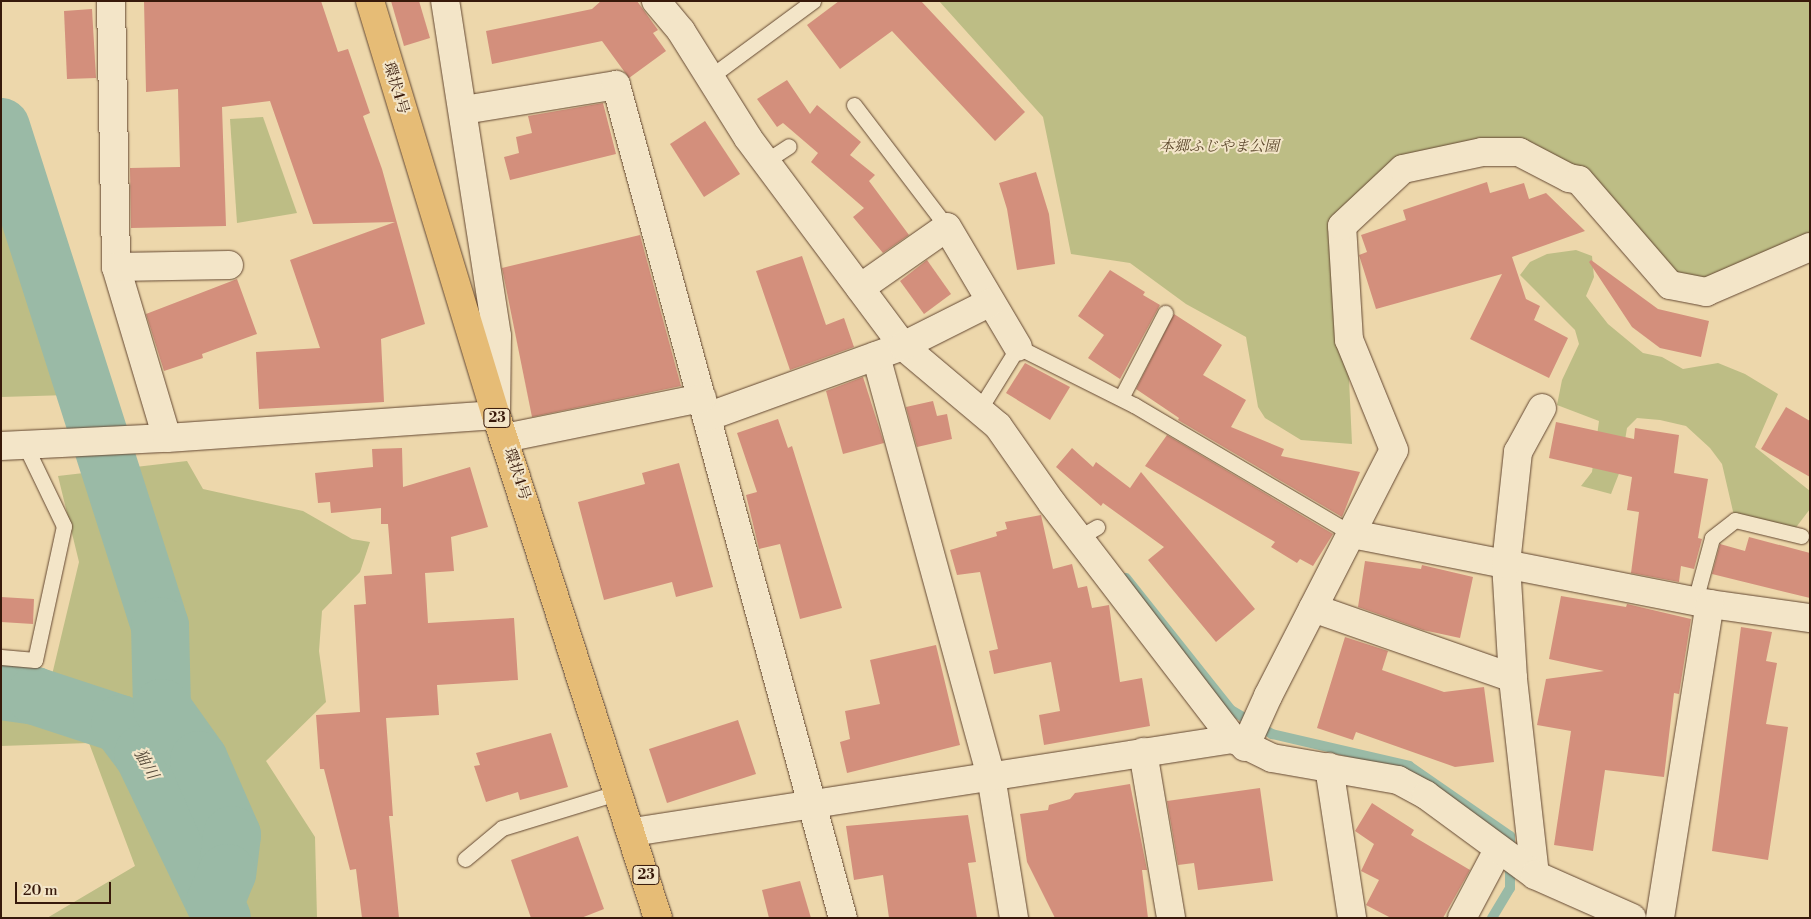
<!DOCTYPE html>
<html>
<head>
<meta charset="utf-8">
<style>
	body { margin:0 }
	#map { position:relative; width:1811px; height:919px; overflow:hidden; background:#edd7ab; font-family:"Libre Bodoni","Noto Serif JP",serif }
	div>[style] { position:absolute }
	[style*='--x'] { left:calc(var(--x)*1px); top:calc(var(--y)*1px); width:calc(var(--w)*1px); rotate:calc(var(--a)*1deg) }
	.green>* { inset:0; background:#bdbd85 }
	.stream>* { height:10px; margin:-5px; padding:0 5px; transform-origin:5px; border-radius:5px; background:#9abaa6 }
	.river>* { height:58px; margin:-29px; padding:0 29px; transform-origin:29px; border-radius:29px; background:#9abaa6 }
	.building>* { inset:0; background:#d38f7c }
	.roads { filter:drop-shadow(0 0 1px #644832) drop-shadow(0 0 1px #644832) }
	.lane>* { height:15px; margin:-7.5px; padding:0 7.5px; transform-origin:7.5px; border-radius:7.5px; background:#f3e5c8 }
	.street>* { height:28px; margin:-14px; padding:0 14px; transform-origin:14px; border-radius:14px; background:#f3e5c8 }
	.secondary>* { height:28px; margin:-14px; padding:0 14px; transform-origin:14px; border-radius:14px; background:#f3e5c8 }
	.primary>* { height:28px; margin:-14px; padding:0 14px; transform-origin:14px; border-radius:14px; background:#e6bc76 }
	span { translate:-50% -50%; white-space:nowrap; text-align:center; line-height:1.15; -webkit-text-stroke:4px #f3e5c8; paint-order:stroke }
	.shield-label span { padding:1px 4px; background:#f3e5c8; border:1px solid; border-radius:4px; -webkit-text-stroke-width:0 }
	.shield-label { font-size:14px; color:#37190a; font-weight:700 }
	.street-label { font-size:15px; color:#37190a }
	.park-label { font-size:15px; color:#5f4a2f; font-style:italic }
	.water-label { font-size:16px; color:#554939; font-style:italic }
	.frame { position:absolute; inset:0; border:2px solid #37190a; pointer-events:none }
	.scale { position:absolute; left:15px; top:882px; width:96px; height:22px; box-sizing:border-box; border:2px solid #37190a; border-top:0; padding-left:6px; font-size:15px; line-height:18px; white-space:nowrap; color:#37190a; -webkit-text-stroke:4px #f3e5c8; paint-order:stroke }
</style>
</head>
<body>
<div id="map">
	<div class="green">
		<i style="clip-path:polygon(939px 1px,1810px 1px,1810px 247px,1706px 292px,1670px 285px,1579px 180px,1519px 152px,1437px 162px,1342px 226px,1352px 444px,1301px 440px,1265px 418px,1258px 407px,1246px 337px,1186px 304px,1130px 263px,1071px 254px,1043px 117px)"></i>
		<i style="clip-path:polygon(263px 117px,297px 213px,237px 223px,230px 119px)"></i>
		<i style="clip-path:polygon(1px 200px,21px 248px,68px 395px,1px 397px)"></i>
		<i style="clip-path:polygon(1576px 250px,1592px 256px,1594px 277px,1586px 296px,1608px 324px,1643px 353px,1662px 357px,1683px 369px,1718px 363px,1745px 374px,1778px 394px,1755px 447px,1810px 491px,1810px 509px,1791px 534px,1735px 520px,1722px 464px,1710px 448px,1686px 426px,1660px 420px,1637px 418px,1627px 428px,1620px 471px,1611px 494px,1581px 486px,1592px 472px,1599px 421px,1557px 405px,1562px 380px,1579px 344px,1575px 330px,1520px 275px,1530px 262px,1547px 254px)"></i>
		<i style="clip-path:polygon(187px 461px,203px 489px,303px 511px,352px 539px,370px 542px,360px 572px,322px 611px,319px 651px,326px 702px,266px 761px,315px 837px,317px 918px,47px 918px,135px 866px,89px 743px,1px 746px,1px 674px,51px 679px,79px 562px,58px 476px)"></i>
	</div>
	<div class="stream">
		<i style="--x:1126;--y:578;--w:169;--a:51.5"></i>
		<i style="--x:1231;--y:710;--w:48;--a:30.3"></i>
		<i style="--x:1272;--y:734;--w:141;--a:13.1"></i>
		<i style="--x:1409;--y:766;--w:123;--a:34.7"></i>
		<i style="--x:1510;--y:836;--w:52;--a:90"></i>
		<i style="--x:1510;--y:888;--w:35;--a:121"></i>
	</div>
	<div class="river">
		<i style="--x:1;--y:127;--w:524;--a:72.33"></i>
		<i style="--x:160;--y:626;--w:82;--a:88.6"></i>
		<i style="--x:162;--y:708;--w:50;--a:112.4"></i>
		<i style="--x:1;--y:691;--w:34;--a:8"></i>
		<i style="--x:35;--y:696;--w:89;--a:18.2"></i>
		<i style="--x:120;--y:724;--w:38;--a:53"></i>
		<i style="--x:143;--y:754;--w:182;--a:64.3"></i>
		<i style="--x:162;--y:708;--w:64;--a:54.6"></i>
		<i style="--x:199;--y:760;--w:82;--a:66.3"></i>
		<i style="--x:232;--y:835;--w:38;--a:97"></i>
		<i style="--x:227;--y:873;--w:32;--a:112"></i>
	</div>
	<div class="building">
		<i style="clip-path:polygon(144px 1px,321px 1px,338px 52px,348px 49px,370px 113px,363px 116px,382px 169px,425px 324px,381px 339px,384px 402px,259px 409px,256px 352px,320px 348px,290px 260px,395px 222px,313px 224px,270px 101px,222px 107px,226px 226px,131px 228px,130px 168px,180px 167px,178px 89px,146px 92px)"></i>
		<i style="clip-path:polygon(391px 1px,419px 1px,430px 38px,404px 46px)"></i>
		<i style="clip-path:polygon(601px 1px,637px 1px,658px 30px,653px 33px,666px 51px,629px 78px,602px 41px,492px 64px,486px 31px,592px 9px)"></i>
		<i style="clip-path:polygon(839px 1px,921px 1px,1025px 112px,995px 141px,892px 31px,840px 69px,807px 25px)"></i>
		<i style="clip-path:polygon(92px 9px,96px 78px,67px 79px,64px 11px)"></i>
		<i style="clip-path:polygon(787px 80px,810px 114px,817px 105px,861px 142px,850px 155px,875px 175px,869px 181px,909px 235px,883px 253px,853px 217px,864px 208px,811px 162px,818px 153px,783px 123px,777px 127px,757px 99px)"></i>
		<i style="clip-path:polygon(603px 103px,616px 154px,510px 180px,504px 157px,519px 153px,516px 137px,532px 133px,528px 116px)"></i>
		<i style="clip-path:polygon(705px 121px,740px 174px,704px 197px,670px 144px)"></i>
		<i style="clip-path:polygon(1036px 172px,1049px 214px,1055px 264px,1017px 270px,1007px 209px,999px 183px)"></i>
		<i style="clip-path:polygon(1487px 182px,1490px 193px,1524px 183px,1529px 199px,1546px 193px,1585px 231px,1512px 257px,1526px 299px,1540px 306px,1534px 320px,1568px 338px,1549px 378px,1470px 339px,1502px 274px,1376px 309px,1359px 255px,1367px 252px,1361px 235px,1406px 220px,1403px 210px)"></i>
		<i style="clip-path:polygon(640px 235px,681px 386px,532px 417px,502px 268px)"></i>
		<i style="clip-path:polygon(802px 256px,826px 325px,844px 318px,854px 347px,790px 370px,756px 271px)"></i>
		<i style="clip-path:polygon(927px 260px,951px 294px,924px 314px,900px 281px)"></i>
		<i style="clip-path:polygon(1591px 260px,1658px 309px,1709px 321px,1701px 357px,1660px 348px,1632px 327px,1589px 262px)"></i>
		<i style="clip-path:polygon(1110px 270px,1145px 292px,1143px 295px,1160px 305px,1120px 379px,1088px 358px,1104px 335px,1078px 316px)"></i>
		<i style="clip-path:polygon(237px 279px,257px 334px,202px 354px,203px 358px,164px 371px,146px 314px)"></i>
		<i style="clip-path:polygon(1174px 314px,1222px 345px,1203px 375px,1246px 400px,1231px 427px,1284px 449px,1281px 456px,1360px 472px,1342px 517px,1178px 420px,1179px 418px,1136px 389px)"></i>
		<i style="clip-path:polygon(1025px 363px,1070px 387px,1050px 420px,1006px 393px)"></i>
		<i style="clip-path:polygon(863px 377px,884px 443px,843px 454px,826px 391px)"></i>
		<i style="clip-path:polygon(933px 401px,937px 416px,947px 414px,952px 439px,917px 447px,906px 407px)"></i>
		<i style="clip-path:polygon(1786px 407px,1810px 421px,1810px 477px,1761px 449px)"></i>
		<i style="clip-path:polygon(778px 419px,788px 448px,792px 446px,842px 608px,800px 619px,780px 544px,759px 549px,746px 495px,757px 492px,737px 433px)"></i>
		<i style="clip-path:polygon(1556px 422px,1634px 439px,1635px 428px,1679px 435px,1674px 473px,1708px 479px,1698px 538px,1702px 539px,1694px 569px,1681px 566px,1679px 582px,1631px 573px,1639px 512px,1627px 510px,1632px 477px,1549px 458px)"></i>
		<i style="clip-path:polygon(1167px 435px,1333px 534px,1313px 566px,1300px 559px,1297px 563px,1271px 547px,1275px 542px,1145px 466px)"></i>
		<i style="clip-path:polygon(402px 448px,403px 487px,470px 467px,488px 527px,451px 537px,454px 571px,425px 573px,428px 623px,514px 618px,518px 680px,437px 685px,439px 715px,386px 718px,393px 816px,389px 816px,399px 918px,362px 918px,356px 869px,350px 870px,324px 769px,320px 769px,316px 715px,360px 712px,354px 605px,366px 604px,364px 576px,392px 574px,388px 524px,381px 524px,381px 508px,331px 513px,330px 502px,318px 503px,315px 473px,373px 467px,372px 449px)"></i>
		<i style="clip-path:polygon(1072px 448px,1093px 467px,1096px 462px,1130px 488px,1141px 472px,1255px 609px,1216px 642px,1148px 560px,1164px 547px,1103px 503px,1101px 506px,1056px 467px)"></i>
		<i style="clip-path:polygon(679px 463px,713px 587px,676px 597px,672px 582px,604px 600px,578px 502px,645px 484px,642px 473px)"></i>
		<i style="clip-path:polygon(1041px 515px,1053px 569px,1072px 564px,1078px 588px,1087px 586px,1092px 608px,1109px 605px,1120px 682px,1142px 678px,1150px 726px,1044px 745px,1039px 715px,1060px 711px,1051px 662px,994px 674px,989px 651px,998px 649px,980px 572px,957px 575px,950px 550px,997px 536px,996px 532px,1007px 529px,1005px 522px)"></i>
		<i style="clip-path:polygon(1749px 537px,1810px 553px,1810px 598px,1712px 574px,1720px 544px,1745px 551px)"></i>
		<i style="clip-path:polygon(1365px 561px,1421px 569px,1422px 565px,1473px 577px,1460px 638px,1423px 630px,1358px 607px)"></i>
		<i style="clip-path:polygon(1561px 596px,1626px 607px,1627px 604px,1691px 619px,1679px 694px,1674px 693px,1664px 777px,1605px 770px,1593px 851px,1554px 845px,1571px 731px,1537px 725px,1546px 679px,1604px 671px,1549px 659px)"></i>
		<i style="clip-path:polygon(1px 597px,34px 599px,33px 624px,1px 622px)"></i>
		<i style="clip-path:polygon(1741px 627px,1772px 632px,1766px 661px,1777px 663px,1766px 724px,1788px 727px,1768px 860px,1712px 851px)"></i>
		<i style="clip-path:polygon(1345px 637px,1388px 651px,1382px 670px,1444px 692px,1484px 687px,1494px 762px,1455px 767px,1356px 732px,1353px 740px,1317px 728px)"></i>
		<i style="clip-path:polygon(936px 645px,960px 745px,847px 773px,840px 742px,850px 739px,845px 711px,880px 704px,870px 660px)"></i>
		<i style="clip-path:polygon(738px 720px,756px 774px,667px 803px,649px 749px)"></i>
		<i style="clip-path:polygon(551px 733px,568px 787px,520px 800px,518px 792px,486px 802px,474px 766px,480px 765px,476px 753px)"></i>
		<i style="clip-path:polygon(1130px 784px,1147px 870px,1142px 870px,1148px 918px,1055px 918px,1027px 862px,1020px 814px,1048px 810px,1049px 805px,1070px 799px,1075px 793px)"></i>
		<i style="clip-path:polygon(1260px 788px,1273px 881px,1198px 890px,1194px 863px,1178px 865px,1167px 801px)"></i>
		<i style="clip-path:polygon(1372px 803px,1414px 830px,1411px 835px,1470px 870px,1443px 918px,1391px 918px,1366px 905px,1379px 880px,1361px 871px,1374px 844px,1355px 831px)"></i>
		<i style="clip-path:polygon(968px 815px,976px 862px,968px 863px,977px 918px,889px 918px,883px 875px,854px 880px,846px 826px)"></i>
		<i style="clip-path:polygon(578px 836px,604px 909px,581px 918px,531px 918px,511px 860px)"></i>
		<i style="clip-path:polygon(800px 881px,811px 918px,769px 918px,762px 890px)"></i>
	</div>
	<div class="roads">
		<div class="lane">
			<i style="--x:710;--y:77;--w:128;--a:-36.4"></i>
			<i style="--x:854;--y:105;--w:153;--a:52.7"></i>
			<i style="--x:766;--y:161;--w:27;--a:-33"></i>
			<i style="--x:1121;--y:398;--w:96;--a:-62.6"></i>
			<i style="--x:979;--y:410;--w:74;--a:-58.2"></i>
			<i style="--x:1018;--y:347;--w:130;--a:26.6"></i>
			<i style="--x:1134;--y:405;--w:253;--a:30.6"></i>
			<i style="--x:1078;--y:538;--w:22;--a:-30"></i>
			<i style="--x:1695;--y:601;--w:65;--a:-74.9"></i>
			<i style="--x:1712;--y:538;--w:29;--a:-38"></i>
			<i style="--x:1735;--y:520;--w:68;--a:13.6"></i>
			<i style="--x:1;--y:657;--w:34;--a:5"></i>
			<i style="--x:35;--y:660;--w:137;--a:-77.8"></i>
			<i style="--x:64;--y:526;--w:90;--a:-115.7"></i>
			<i style="--x:465;--y:859;--w:48;--a:-40"></i>
			<i style="--x:502;--y:828;--w:123;--a:-17"></i>
		</div>
		<div class="street">
			<i style="--x:111;--y:1;--w:266;--a:88.9"></i>
			<i style="--x:116;--y:267;--w:178;--a:73.4"></i>
			<i style="--x:656;--y:1;--w:39;--a:50"></i>
			<i style="--x:681;--y:31;--w:126;--a:57.9"></i>
			<i style="--x:748;--y:138;--w:259;--a:53.3"></i>
			<i style="--x:903;--y:346;--w:124;--a:40.1"></i>
			<i style="--x:998;--y:426;--w:94;--a:55"></i>
			<i style="--x:1052;--y:503;--w:297;--a:52.5"></i>
			<i style="--x:464;--y:110;--w:154;--a:-9.3"></i>
			<i style="--x:616;--y:85;--w:863;--a:74.76"></i>
			<i style="--x:116;--y:267;--w:113;--a:-1"></i>
			<i style="--x:860;--y:288;--w:106;--a:-35"></i>
			<i style="--x:947;--y:227;--w:139;--a:59.4"></i>
			<i style="--x:876;--y:356;--w:435;--a:74.7"></i>
			<i style="--x:991;--y:776;--w:144;--a:80.8"></i>
			<i style="--x:707;--y:417;--w:208;--a:-19.9"></i>
			<i style="--x:903;--y:346;--w:98;--a:-26.6"></i>
			<i style="--x:505;--y:438;--w:201;--a:-11.5"></i>
			<i style="--x:1;--y:446;--w:166;--a:-2.8"></i>
			<i style="--x:167;--y:438;--w:330;--a:-4"></i>
			<i style="--x:496;--y:415;--w:79;--a:-89.3"></i>
			<i style="--x:497;--y:336;--w:339;--a:-98.8"></i>
			<i style="--x:1352;--y:534;--w:365;--a:11.1"></i>
			<i style="--x:1710;--y:604;--w:101;--a:8"></i>
			<i style="--x:1313;--y:608;--w:212;--a:19.3"></i>
			<i style="--x:1245;--y:747;--w:56;--a:-65.7"></i>
			<i style="--x:1268;--y:696;--w:276;--a:-62.9"></i>
			<i style="--x:1394;--y:450;--w:119;--a:-112.2"></i>
			<i style="--x:1349;--y:340;--w:114;--a:-93.5"></i>
			<i style="--x:1342;--y:226;--w:83;--a:-43.1"></i>
			<i style="--x:1403;--y:169;--w:81;--a:-12.1"></i>
			<i style="--x:1482;--y:152;--w:37;--a:0"></i>
			<i style="--x:1519;--y:152;--w:56;--a:27.5"></i>
			<i style="--x:1569;--y:178;--w:10;--a:11"></i>
			<i style="--x:1579;--y:180;--w:139;--a:49.1"></i>
			<i style="--x:1670;--y:285;--w:37;--a:11"></i>
			<i style="--x:1706;--y:292;--w:113;--a:-23.4"></i>
			<i style="--x:1143;--y:752;--w:168;--a:80.4"></i>
			<i style="--x:1329;--y:767;--w:153;--a:81.3"></i>
			<i style="--x:1535;--y:875;--w:198;--a:-96.4"></i>
			<i style="--x:1513;--y:678;--w:114;--a:-93.5"></i>
			<i style="--x:1506;--y:564;--w:113;--a:-83.9"></i>
			<i style="--x:1518;--y:452;--w:50;--a:-61.4"></i>
			<i style="--x:1462;--y:918;--w:77;--a:-62.1"></i>
			<i style="--x:1660;--y:918;--w:318;--a:-81"></i>
		</div>
		<div class="secondary">
			<i style="--x:633;--y:832;--w:607;--a:-8.81"></i>
			<i style="--x:1233;--y:739;--w:43;--a:26"></i>
			<i style="--x:1272;--y:758;--w:128;--a:9.9"></i>
			<i style="--x:1398;--y:780;--w:32;--a:28"></i>
			<i style="--x:1426;--y:795;--w:135;--a:36.3"></i>
			<i style="--x:1535;--y:875;--w:106;--a:23.9"></i>
		</div>
		<div class="primary">
			<i style="--x:370;--y:1;--w:433;--a:73.1"></i>
			<i style="--x:496;--y:415;--w:528;--a:72.15"></i>
		</div>
	</div>
	<div class="shield-label">
		<span style="left:497px;top:418px">23</span>
		<span style="left:646px;top:875px">23</span>
	</div>
	<div class="street-label">
		<span style="left:396px;top:88px;rotate:73deg">環状4号</span>
		<span style="left:517px;top:474px;rotate:72deg">環状4号</span>
	</div>
	<div class="park-label">
		<span style="left:1219px;top:147px">本郷ふじやま公園</span>
	</div>
	<div class="water-label">
		<span style="left:146px;top:764px;rotate:61deg">㹨川</span>
	</div>
	<div class="frame"></div>
	<div class="scale">20 m</div>
</div>
</body>
</html>
